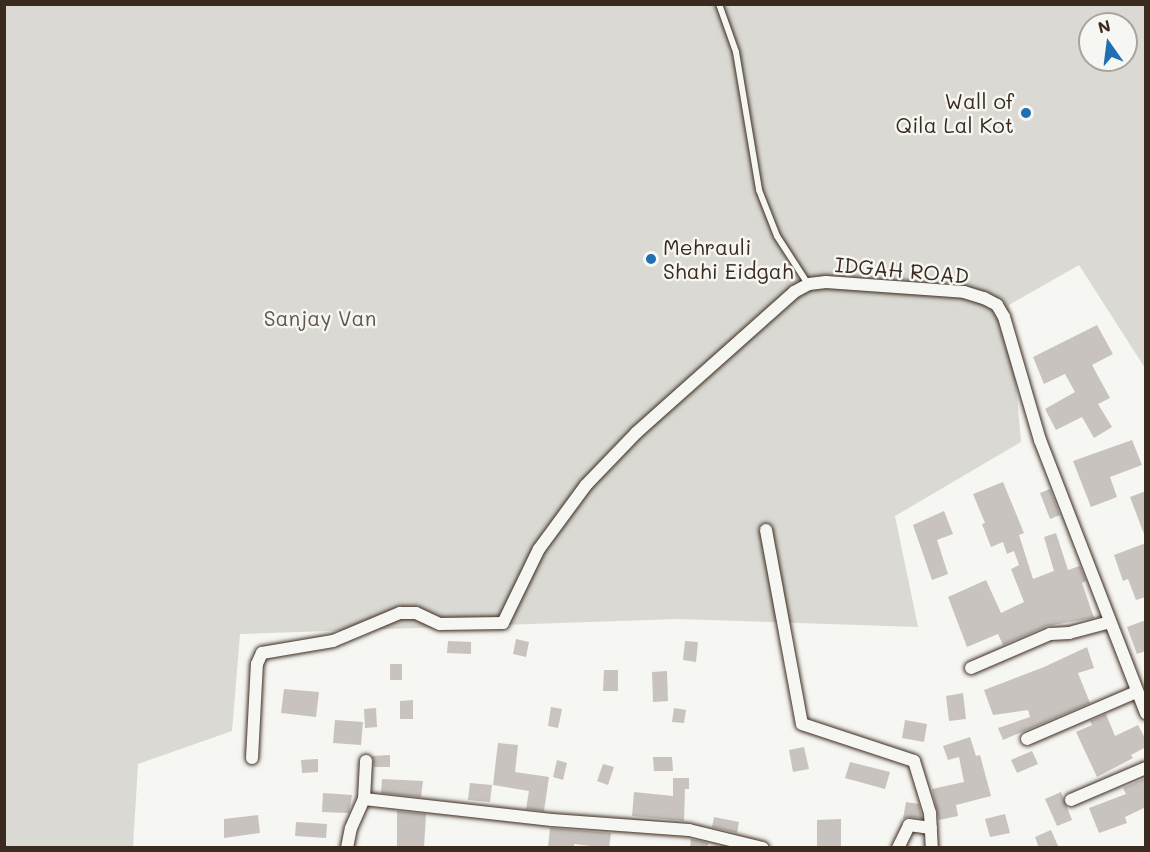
<!DOCTYPE html>
<html>
<head>
<meta charset="utf-8">
<style>
	body { margin:0 }
	#map { position:relative; width:1150px; height:852px; overflow:hidden; background:#f6f6f2; font-family:Mali,sans-serif }
	div>[style] { position:absolute }
	[style*='--x'] { left:calc(var(--x)*1px); top:calc(var(--y)*1px); width:calc(var(--w)*1px); rotate:calc(var(--a)*1deg) }
	.green>* { inset:0; background:#dad9d3 }
	.building>* { inset:0; background:#c8c3be }
	.roads { filter:drop-shadow(0 0 2px #3b2a1e) drop-shadow(0 0 2px #3b2a1e) }
	.service>* { height:6px; margin:-3px; padding:0 3px; transform-origin:3px; border-radius:3px; background:#f6f6f2 }
	.minor>* { height:12px; margin:-6px; padding:0 6px; transform-origin:6px; border-radius:6px; background:#f6f6f2 }
	.dots>* { width:16px; height:16px; translate:-50% -50%; box-sizing:border-box; border:3px solid #f6f6f2; border-radius:50% }
	span { translate:-50% -50%; white-space:nowrap; text-align:center; line-height:1.15; -webkit-text-stroke:5px #f6f6f2; paint-order:stroke }
	.poi-label { font-size:21px; color:#3b2a1e }
	.right { translate:-100% -50%; text-align:right }
	.left { translate:0 -50%; text-align:left }
	.street-label { font-size:21px; color:#3b2a1e }
	.park-label { font-size:21px; color:#63564b }
	.frame { position:absolute; inset:0; border:6px solid #3b2a1e; pointer-events:none }
	.north { position:absolute; left:1078px; top:12px; width:60px; height:60px; box-sizing:border-box; background:#f6f6f2; border:2px solid #aba49d; border-radius:50%; rotate:346deg; font-size:16px; font-weight:700; line-height:24px; text-align:center; color:#3b2a1e }
	.north::after { content:''; display:block; margin:auto; width:21px; height:27px; background:#1f6fb2; clip-path:polygon(50% 0,100% 100%,50% 72%,0 100%) }
</style>
</head>
<body>
<div id="map">
	<div class="green">
		<i style="clip-path:polygon(evenodd,5px 5px,1145px 5px,1145px 368px,1079px 265px,1009px 305px,1021px 442px,895px 516px,918px 627px,678px 619px,240px 634px,232px 731px,138px 764px,133px 847px,5px 848px,5px 5px,1090px 24px,1126px 24px,1126px 60px,1090px 60px,1090px 24px)"></i>
	</div>
	<div class="building">
		<i style="clip-path:polygon(1097px 325px,1113px 354px,1092px 365px,1110px 398px,1098px 404px,1112px 427px,1094px 438px,1082px 417px,1056px 430px,1045px 409px,1075px 392px,1065px 374px,1044px 384px,1033px 357px)"></i>
		<i style="clip-path:polygon(1132px 440px,1142px 465px,1110px 477px,1117px 497px,1091px 507px,1073px 461px)"></i>
		<i style="clip-path:polygon(1003px 482px,1024px 533px,1019px 535px,1033px 579px,1054px 571px,1044px 537px,1056px 533px,1068px 570px,1080px 566px,1086px 581px,1082px 583px,1094px 618px,1047px 626px,1003px 645px,998px 634px,967px 647px,948px 597px,986px 580px,1001px 613px,1024px 602px,1011px 569px,1019px 565px,1014px 551px,1007px 554px,1003px 542px,991px 547px,982px 524px,985px 523px,973px 494px)"></i>
		<i style="clip-path:polygon(1050px 489px,1060px 515px,1050px 519px,1040px 493px)"></i>
		<i style="clip-path:polygon(1146px 491px,1146px 534px,1144px 534px,1130px 497px)"></i>
		<i style="clip-path:polygon(944px 511px,953px 534px,937px 540px,948px 574px,932px 580px,913px 525px)"></i>
		<i style="clip-path:polygon(1146px 543px,1146px 597px,1136px 600px,1128px 579px,1123px 581px,1114px 555px)"></i>
		<i style="clip-path:polygon(1146px 620px,1146px 651px,1137px 654px,1127px 627px)"></i>
		<i style="clip-path:polygon(516px 639px,529px 642px,526px 657px,513px 654px)"></i>
		<i style="clip-path:polygon(448px 641px,471px 642px,471px 654px,447px 653px)"></i>
		<i style="clip-path:polygon(685px 641px,698px 642px,696px 662px,683px 660px)"></i>
		<i style="clip-path:polygon(1087px 647px,1094px 668px,1078px 673px,1090px 703px,1003px 740px,998px 728px,1030px 717px,1028px 710px,993px 715px,984px 690px,1044px 667px)"></i>
		<i style="clip-path:polygon(390px 664px,402px 664px,402px 680px,390px 680px)"></i>
		<i style="clip-path:polygon(604px 670px,618px 670px,618px 691px,603px 691px)"></i>
		<i style="clip-path:polygon(667px 671px,668px 701px,653px 702px,652px 672px)"></i>
		<i style="clip-path:polygon(284px 689px,319px 692px,316px 717px,281px 713px)"></i>
		<i style="clip-path:polygon(963px 693px,966px 719px,949px 721px,946px 696px)"></i>
		<i style="clip-path:polygon(413px 700px,413px 719px,400px 719px,400px 701px)"></i>
		<i style="clip-path:polygon(551px 707px,562px 709px,558px 728px,548px 726px)"></i>
		<i style="clip-path:polygon(376px 708px,377px 727px,365px 728px,364px 709px)"></i>
		<i style="clip-path:polygon(674px 708px,686px 710px,684px 723px,672px 722px)"></i>
		<i style="clip-path:polygon(1106px 714px,1115px 736px,1138px 725px,1146px 740px,1146px 747px,1131px 755px,1133px 758px,1097px 777px,1076px 732px,1092px 725px,1090px 721px)"></i>
		<i style="clip-path:polygon(335px 720px,363px 722px,361px 745px,333px 743px)"></i>
		<i style="clip-path:polygon(905px 720px,927px 724px,924px 742px,902px 738px)"></i>
		<i style="clip-path:polygon(970px 737px,976px 756px,980px 755px,991px 796px,956px 805px,958px 816px,939px 820px,932px 789px,964px 782px,959px 757px,948px 760px,943px 746px)"></i>
		<i style="clip-path:polygon(498px 743px,518px 745px,515px 772px,549px 777px,544px 811px,526px 809px,529px 791px,493px 785px)"></i>
		<i style="clip-path:polygon(804px 747px,809px 769px,793px 772px,789px 750px)"></i>
		<i style="clip-path:polygon(1032px 751px,1038px 764px,1017px 773px,1011px 760px)"></i>
		<i style="clip-path:polygon(390px 755px,390px 767px,374px 767px,372px 756px)"></i>
		<i style="clip-path:polygon(653px 757px,672px 757px,673px 771px,654px 771px)"></i>
		<i style="clip-path:polygon(318px 759px,318px 772px,302px 773px,301px 760px)"></i>
		<i style="clip-path:polygon(557px 760px,567px 763px,563px 780px,553px 777px)"></i>
		<i style="clip-path:polygon(850px 762px,890px 772px,885px 789px,845px 778px)"></i>
		<i style="clip-path:polygon(603px 764px,614px 767px,608px 785px,597px 781px)"></i>
		<i style="clip-path:polygon(673px 778px,689px 778px,689px 789px,685px 789px,684px 821px,632px 816px,634px 792px,673px 796px)"></i>
		<i style="clip-path:polygon(1146px 778px,1146px 807px,1125px 817px,1127px 823px,1099px 833px,1089px 808px,1126px 794px,1123px 788px)"></i>
		<i style="clip-path:polygon(382px 779px,423px 781px,421px 797px,381px 793px)"></i>
		<i style="clip-path:polygon(470px 783px,492px 785px,490px 802px,468px 800px)"></i>
		<i style="clip-path:polygon(1061px 792px,1072px 820px,1057px 826px,1045px 799px)"></i>
		<i style="clip-path:polygon(323px 793px,352px 795px,349px 813px,322px 812px)"></i>
		<i style="clip-path:polygon(906px 802px,919px 804px,922px 818px,909px 817px,903px 819px)"></i>
		<i style="clip-path:polygon(397px 811px,426px 814px,424px 848px,397px 848px)"></i>
		<i style="clip-path:polygon(1005px 814px,1010px 833px,990px 837px,985px 819px)"></i>
		<i style="clip-path:polygon(258px 815px,260px 833px,224px 838px,224px 819px)"></i>
		<i style="clip-path:polygon(714px 817px,739px 822px,737px 833px,712px 827px)"></i>
		<i style="clip-path:polygon(841px 819px,841px 848px,817px 848px,817px 820px)"></i>
		<i style="clip-path:polygon(296px 822px,327px 824px,326px 838px,295px 836px)"></i>
		<i style="clip-path:polygon(550px 828px,611px 833px,609px 848px,574px 844px,574px 848px,548px 848px)"></i>
		<i style="clip-path:polygon(1051px 830px,1059px 848px,1039px 848px,1035px 837px)"></i>
		<i style="clip-path:polygon(691px 839px,708px 843px,708px 848px,690px 848px)"></i>
	</div>
	<div class="roads">
		<div class="service">
			<i style="--x:719;--y:4;--w:51;--a:70.5"></i>
			<i style="--x:736;--y:52;--w:140;--a:80.5"></i>
			<i style="--x:759;--y:190;--w:49;--a:68.6"></i>
			<i style="--x:777;--y:236;--w:57;--a:57.1"></i>
		</div>
		<div class="minor">
			<i style="--x:766;--y:530;--w:197;--a:79.5"></i>
			<i style="--x:802;--y:724;--w:118;--a:18.3"></i>
			<i style="--x:914;--y:761;--w:54;--a:72.9"></i>
			<i style="--x:930;--y:813;--w:35;--a:87"></i>
			<i style="--x:971;--y:668;--w:86;--a:-23.3"></i>
			<i style="--x:1050;--y:634;--w:19;--a:-3"></i>
			<i style="--x:1069;--y:633;--w:42;--a:-15"></i>
			<i style="--x:1027;--y:739;--w:119;--a:-23.3"></i>
			<i style="--x:252;--y:758;--w:94;--a:-87"></i>
			<i style="--x:257;--y:664;--w:12;--a:-66"></i>
			<i style="--x:262;--y:653;--w:72;--a:-9.6"></i>
			<i style="--x:333;--y:641;--w:73;--a:-22.7"></i>
			<i style="--x:400;--y:613;--w:16;--a:0"></i>
			<i style="--x:416;--y:613;--w:26;--a:25"></i>
			<i style="--x:440;--y:624;--w:63;--a:-0.9"></i>
			<i style="--x:503;--y:623;--w:82;--a:-64.1"></i>
			<i style="--x:539;--y:549;--w:79;--a:-53.7"></i>
			<i style="--x:586;--y:485;--w:72;--a:-46.1"></i>
			<i style="--x:636;--y:433;--w:212;--a:-41.7"></i>
			<i style="--x:794;--y:292;--w:17;--a:-28"></i>
			<i style="--x:809;--y:284;--w:17;--a:-7"></i>
			<i style="--x:826;--y:282;--w:138;--a:4.1"></i>
			<i style="--x:964;--y:292;--w:21;--a:17"></i>
			<i style="--x:984;--y:298;--w:15;--a:28"></i>
			<i style="--x:997;--y:305;--w:14;--a:60"></i>
			<i style="--x:1004;--y:317;--w:128;--a:73.7"></i>
			<i style="--x:1040;--y:440;--w:293;--a:68.8"></i>
			<i style="--x:366;--y:761;--w:38;--a:93"></i>
			<i style="--x:364;--y:799;--w:189;--a:6.4"></i>
			<i style="--x:552;--y:820;--w:137;--a:4.2"></i>
			<i style="--x:689;--y:830;--w:76;--a:13.7"></i>
			<i style="--x:1071;--y:800;--w:82;--a:-23.1"></i>
			<i style="--x:347;--y:848;--w:20;--a:-79"></i>
			<i style="--x:351;--y:828;--w:32;--a:-66"></i>
			<i style="--x:898;--y:848;--w:25;--a:-64"></i>
			<i style="--x:909;--y:825;--w:22;--a:8"></i>
		</div>
	</div>
	<div class="dots">
		<i style="left:1026px;top:113px;background:#1f6fb2"></i>
		<i style="left:651px;top:259px;background:#1f6fb2"></i>
	</div>
	<div class="poi-label">
		<span class="right" style="left:1014px;top:113px">Wall of<br>Qila Lal Kot</span>
		<span class="left" style="left:663px;top:259px">Mehrauli<br>Shahi Eidgah</span>
	</div>
	<div class="street-label">
		<span style="left:902px;top:270px;rotate:5deg">IDGAH ROAD</span>
	</div>
	<div class="park-label">
		<span style="left:320px;top:318px">Sanjay Van</span>
	</div>
	<div class="frame"></div>
	<div class="north">N</div>
</div>
</body>
</html>
